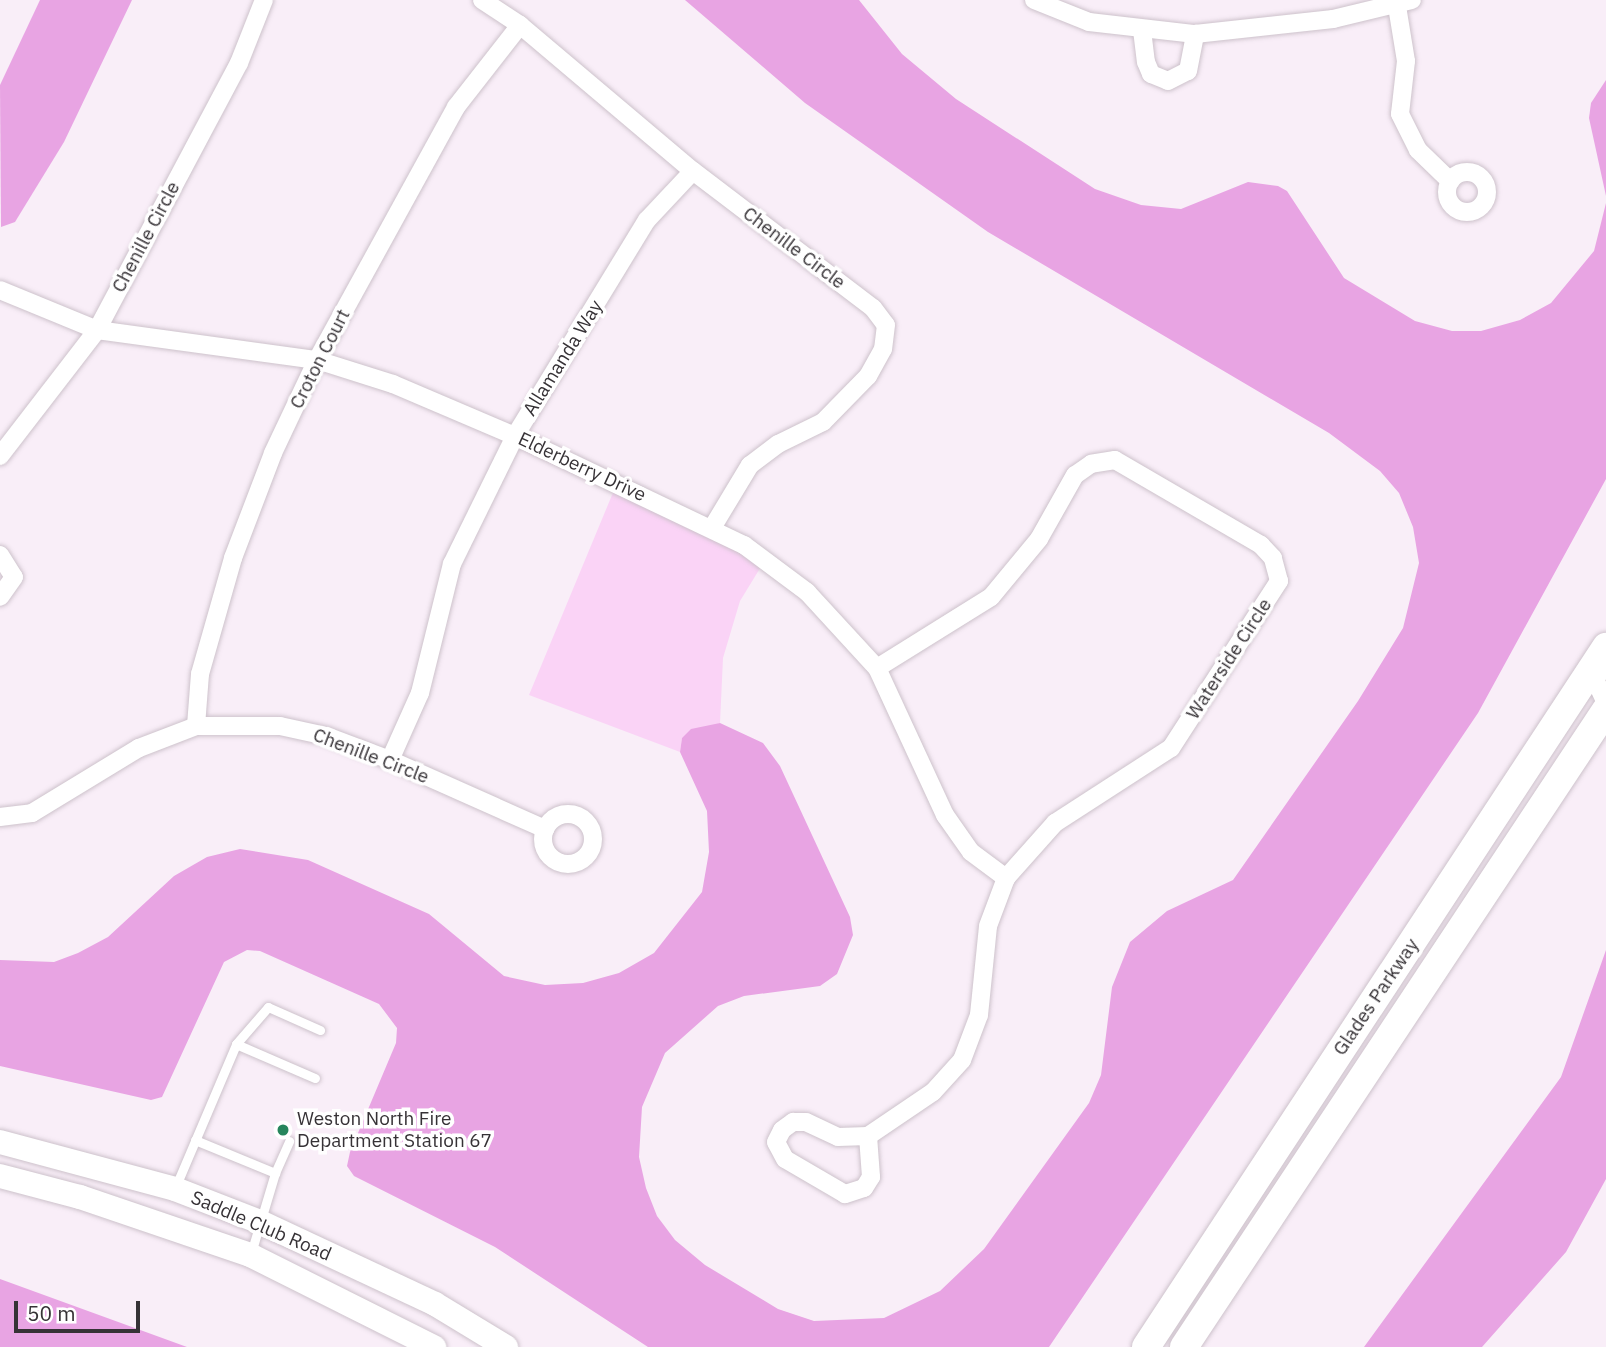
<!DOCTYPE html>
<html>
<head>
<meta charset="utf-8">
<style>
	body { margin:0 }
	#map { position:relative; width:1606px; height:1347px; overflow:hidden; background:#f9eef8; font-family:"IBM Plex Sans",sans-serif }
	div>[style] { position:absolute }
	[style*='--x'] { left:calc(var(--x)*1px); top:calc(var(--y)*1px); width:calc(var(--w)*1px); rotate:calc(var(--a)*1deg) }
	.green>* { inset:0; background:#fad3f6 }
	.water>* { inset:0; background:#e8a4e3 }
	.roads { filter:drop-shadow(0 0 2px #cdc2cb) drop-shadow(0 0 2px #cdc2cb) }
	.lane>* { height:9px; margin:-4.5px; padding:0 4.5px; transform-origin:4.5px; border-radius:4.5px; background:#fff }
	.street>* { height:18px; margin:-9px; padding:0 9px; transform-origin:9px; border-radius:9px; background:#fff }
	.street>.ring { margin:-9px; padding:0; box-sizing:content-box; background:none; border:18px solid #fff; border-radius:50% }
	.secondary>* { height:24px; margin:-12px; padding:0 12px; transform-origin:12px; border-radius:12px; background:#fff }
	.primary>* { height:28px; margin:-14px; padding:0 14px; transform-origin:14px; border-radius:14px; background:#fff }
	.dots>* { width:19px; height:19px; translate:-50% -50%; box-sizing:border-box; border:4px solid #fff; border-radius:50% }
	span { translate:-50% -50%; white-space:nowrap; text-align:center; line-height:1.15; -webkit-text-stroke:7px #fff; paint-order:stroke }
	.street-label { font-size:19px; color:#363236 }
	.poi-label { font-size:19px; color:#363236 }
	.left { translate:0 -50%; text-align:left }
	.scale { position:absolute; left:14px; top:1301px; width:126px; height:32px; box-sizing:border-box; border:4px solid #363236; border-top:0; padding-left:9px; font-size:21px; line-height:24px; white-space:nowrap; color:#363236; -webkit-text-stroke:5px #fff; paint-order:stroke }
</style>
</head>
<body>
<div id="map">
	<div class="green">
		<i style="clip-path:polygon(617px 483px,765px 560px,740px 601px,723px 658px,720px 723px,682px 738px,680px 752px,529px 695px)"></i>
	</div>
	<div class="water">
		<i style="clip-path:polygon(40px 0,132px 0,64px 142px,15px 222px,1px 227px,0 85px)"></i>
		<i style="clip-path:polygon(685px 0,859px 0,902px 54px,956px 99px,1095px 189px,1141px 205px,1181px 209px,1248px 182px,1278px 186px,1287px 191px,1344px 278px,1415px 321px,1452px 331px,1481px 331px,1520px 320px,1551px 303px,1594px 251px,1606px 203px,1606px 479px,1478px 713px,1049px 1347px,648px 1347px,495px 1247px,354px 1176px,347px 1166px,350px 1152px,396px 1043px,397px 1028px,379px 1004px,260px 951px,247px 950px,224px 962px,162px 1097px,151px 1100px,0 1066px,0 960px,54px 962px,78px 953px,108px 937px,174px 876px,207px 857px,240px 849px,308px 860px,429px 914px,504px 976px,545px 985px,583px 983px,619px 973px,654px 953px,702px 892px,709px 852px,707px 811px,680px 752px,682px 738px,691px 729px,720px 723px,763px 743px,780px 766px,850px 917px,853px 935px,837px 974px,820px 986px,744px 996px,718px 1006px,665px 1053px,642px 1107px,639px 1157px,646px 1188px,657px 1216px,675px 1240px,705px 1265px,778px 1309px,814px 1321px,884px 1318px,940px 1291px,984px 1249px,1089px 1103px,1101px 1075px,1112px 987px,1130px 942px,1167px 911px,1233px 880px,1358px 701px,1403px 628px,1419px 563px,1413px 527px,1399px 493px,1380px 471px,1329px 433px,988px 232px,805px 103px)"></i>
		<i style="clip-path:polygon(1606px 80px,1606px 196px,1589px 118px,1591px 103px)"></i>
		<i style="clip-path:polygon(1606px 950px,1606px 1179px,1566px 1252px,1482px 1347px,1364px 1347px,1561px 1077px)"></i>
		<i style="clip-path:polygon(0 1279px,187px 1347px,0 1347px)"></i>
	</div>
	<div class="roads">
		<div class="lane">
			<i style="--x:236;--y:1044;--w:49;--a:-49.1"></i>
			<i style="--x:268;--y:1007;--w:57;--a:23.9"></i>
			<i style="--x:195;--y:1140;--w:87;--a:22.4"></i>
			<i style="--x:275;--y:1173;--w:84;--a:106.7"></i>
			<i style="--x:275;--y:1173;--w:35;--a:-66"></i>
			<i style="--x:175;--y:1188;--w:156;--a:-67"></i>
			<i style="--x:236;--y:1044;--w:86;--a:23.3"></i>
		</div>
		<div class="street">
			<i style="--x:482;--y:0;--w:45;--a:33.3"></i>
			<i style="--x:520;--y:25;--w:226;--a:40.2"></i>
			<i style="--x:693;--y:171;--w:226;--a:37.3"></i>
			<i style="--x:873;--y:308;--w:21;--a:53"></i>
			<i style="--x:886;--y:325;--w:24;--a:97"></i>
			<i style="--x:883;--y:349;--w:31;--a:119"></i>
			<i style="--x:868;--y:376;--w:64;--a:134.4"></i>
			<i style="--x:823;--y:422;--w:50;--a:153.9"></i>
			<i style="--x:778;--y:444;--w:35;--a:143"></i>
			<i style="--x:750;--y:465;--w:74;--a:121.1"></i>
			<i style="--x:1034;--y:0;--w:59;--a:21.8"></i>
			<i style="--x:1089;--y:22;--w:107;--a:6.5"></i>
			<i style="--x:1195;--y:34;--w:139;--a:-6.2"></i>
			<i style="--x:1333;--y:19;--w:81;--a:-13.5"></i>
			<i style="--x:1396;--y:0;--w:62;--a:80.7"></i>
			<i style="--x:1406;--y:61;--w:53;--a:96.5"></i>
			<i style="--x:1400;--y:114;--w:40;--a:63.4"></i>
			<i style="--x:1418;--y:150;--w:45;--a:44.1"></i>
			<i style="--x:1142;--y:30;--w:32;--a:83"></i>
			<i style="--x:1146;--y:62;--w:13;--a:67"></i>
			<i style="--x:1151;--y:74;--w:18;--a:22"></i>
			<i style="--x:1168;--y:81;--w:22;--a:-27"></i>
			<i style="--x:1188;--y:71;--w:38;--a:-79"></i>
			<i class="ring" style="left:1447px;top:172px;width:22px;height:22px"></i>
			<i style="--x:0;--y:290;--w:105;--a:22.4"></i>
			<i style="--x:97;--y:330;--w:222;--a:7.8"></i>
			<i style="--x:317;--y:360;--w:80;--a:17.5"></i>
			<i style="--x:393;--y:384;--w:133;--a:23.1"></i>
			<i style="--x:515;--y:436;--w:254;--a:25.5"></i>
			<i style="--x:744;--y:545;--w:79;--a:36.7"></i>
			<i style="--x:807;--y:592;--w:103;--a:47.4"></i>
			<i style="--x:877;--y:668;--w:162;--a:65.2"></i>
			<i style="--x:945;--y:815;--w:45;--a:54.9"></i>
			<i style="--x:971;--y:852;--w:44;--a:36.6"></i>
			<i style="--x:0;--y:456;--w:159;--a:-52.4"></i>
			<i style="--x:97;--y:330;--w:302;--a:-62"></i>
			<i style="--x:239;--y:63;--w:68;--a:-68.4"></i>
			<i style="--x:0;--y:555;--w:26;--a:58"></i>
			<i style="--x:14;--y:577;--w:24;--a:125"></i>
			<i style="--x:1601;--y:672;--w:9;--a:174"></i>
			<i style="--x:1592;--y:673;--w:33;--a:65"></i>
			<i style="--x:196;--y:726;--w:52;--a:-85.6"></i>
			<i style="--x:200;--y:674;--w:121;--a:-74.1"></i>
			<i style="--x:233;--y:558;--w:112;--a:-69.1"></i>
			<i style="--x:273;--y:453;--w:103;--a:-64.7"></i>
			<i style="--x:317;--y:360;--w:289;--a:-61.2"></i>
			<i style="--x:456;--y:107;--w:104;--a:-52"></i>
			<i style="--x:390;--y:760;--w:73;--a:-65.9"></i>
			<i style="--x:420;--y:693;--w:133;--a:-76.1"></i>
			<i style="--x:452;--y:564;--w:143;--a:-63.8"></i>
			<i style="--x:515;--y:436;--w:253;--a:-58.6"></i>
			<i style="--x:647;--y:220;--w:67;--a:-46.8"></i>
			<i class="ring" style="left:543px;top:814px;width:32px;height:32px"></i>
			<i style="--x:0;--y:817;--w:32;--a:-7"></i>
			<i style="--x:32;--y:813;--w:125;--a:-31.3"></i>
			<i style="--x:139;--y:748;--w:61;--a:-21.1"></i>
			<i style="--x:196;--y:726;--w:84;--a:0"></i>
			<i style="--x:280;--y:726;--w:47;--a:12.3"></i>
			<i style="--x:326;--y:736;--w:68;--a:20.6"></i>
			<i style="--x:390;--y:760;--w:170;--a:24"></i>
			<i style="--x:868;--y:1136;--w:41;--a:85.8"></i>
			<i style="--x:871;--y:1177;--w:13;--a:122"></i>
			<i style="--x:864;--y:1188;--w:20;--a:162"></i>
			<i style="--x:845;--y:1194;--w:69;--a:-149.7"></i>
			<i style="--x:785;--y:1159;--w:19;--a:-118"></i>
			<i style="--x:776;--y:1142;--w:13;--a:-63"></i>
			<i style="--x:782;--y:1130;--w:14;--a:-36"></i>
			<i style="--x:793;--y:1122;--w:13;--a:0"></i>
			<i style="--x:806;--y:1122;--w:35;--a:25"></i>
			<i style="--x:838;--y:1137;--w:30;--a:-2"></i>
			<i style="--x:868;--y:1136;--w:78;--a:-34.1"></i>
			<i style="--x:933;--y:1092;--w:43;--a:-47.8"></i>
			<i style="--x:962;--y:1060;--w:48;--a:-69.3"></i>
			<i style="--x:979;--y:1015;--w:89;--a:-84.2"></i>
			<i style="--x:988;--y:926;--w:51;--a:-69.4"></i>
			<i style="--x:1006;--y:878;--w:74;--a:-48.3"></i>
			<i style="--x:1055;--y:823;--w:138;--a:-32.9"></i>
			<i style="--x:1171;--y:748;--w:199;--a:-57.1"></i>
			<i style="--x:1279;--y:581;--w:24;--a:-105"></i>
			<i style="--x:1273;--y:558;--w:18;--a:-133"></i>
			<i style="--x:1261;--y:545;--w:169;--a:-149.8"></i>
			<i style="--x:1115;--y:460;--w:24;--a:171"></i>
			<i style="--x:1091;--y:464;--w:19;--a:145"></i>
			<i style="--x:1075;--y:475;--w:73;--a:119.4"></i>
			<i style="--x:1039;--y:539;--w:75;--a:129.6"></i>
			<i style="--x:991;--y:597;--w:134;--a:148.1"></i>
		</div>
		<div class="secondary">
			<i style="--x:0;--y:1142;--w:181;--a:15"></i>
			<i style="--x:175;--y:1189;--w:91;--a:21.2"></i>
			<i style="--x:260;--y:1222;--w:193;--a:25.1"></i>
			<i style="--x:435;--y:1304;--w:83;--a:31.2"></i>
			<i style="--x:0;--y:1176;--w:83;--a:14.7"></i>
			<i style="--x:80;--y:1197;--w:180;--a:18.8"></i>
			<i style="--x:250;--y:1255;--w:206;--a:26.6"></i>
		</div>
		<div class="primary">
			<i style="--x:1146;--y:1347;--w:838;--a:-56.69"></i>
			<i style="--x:1184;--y:1347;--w:764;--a:-56.48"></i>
		</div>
	</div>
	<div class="dots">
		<i style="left:283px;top:1130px;background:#26855c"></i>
	</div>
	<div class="street-label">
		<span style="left:146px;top:237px;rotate:-62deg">Chenille Circle</span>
		<span style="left:794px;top:248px;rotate:37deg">Chenille Circle</span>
		<span style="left:563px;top:358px;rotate:-58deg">Allamanda Way</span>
		<span style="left:320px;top:359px;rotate:-63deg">Croton Court</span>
		<span style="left:582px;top:467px;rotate:25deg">Elderberry Drive</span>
		<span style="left:1229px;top:659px;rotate:-57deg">Waterside Circle</span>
		<span style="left:371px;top:756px;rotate:21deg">Chenille Circle</span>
		<span style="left:1376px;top:997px;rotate:-56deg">Glades Parkway</span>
		<span style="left:261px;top:1226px;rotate:23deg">Saddle Club Road</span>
	</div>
	<div class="poi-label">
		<span class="left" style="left:297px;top:1130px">Weston North Fire<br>Department Station 67</span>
	</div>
	<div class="scale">50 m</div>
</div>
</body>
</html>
